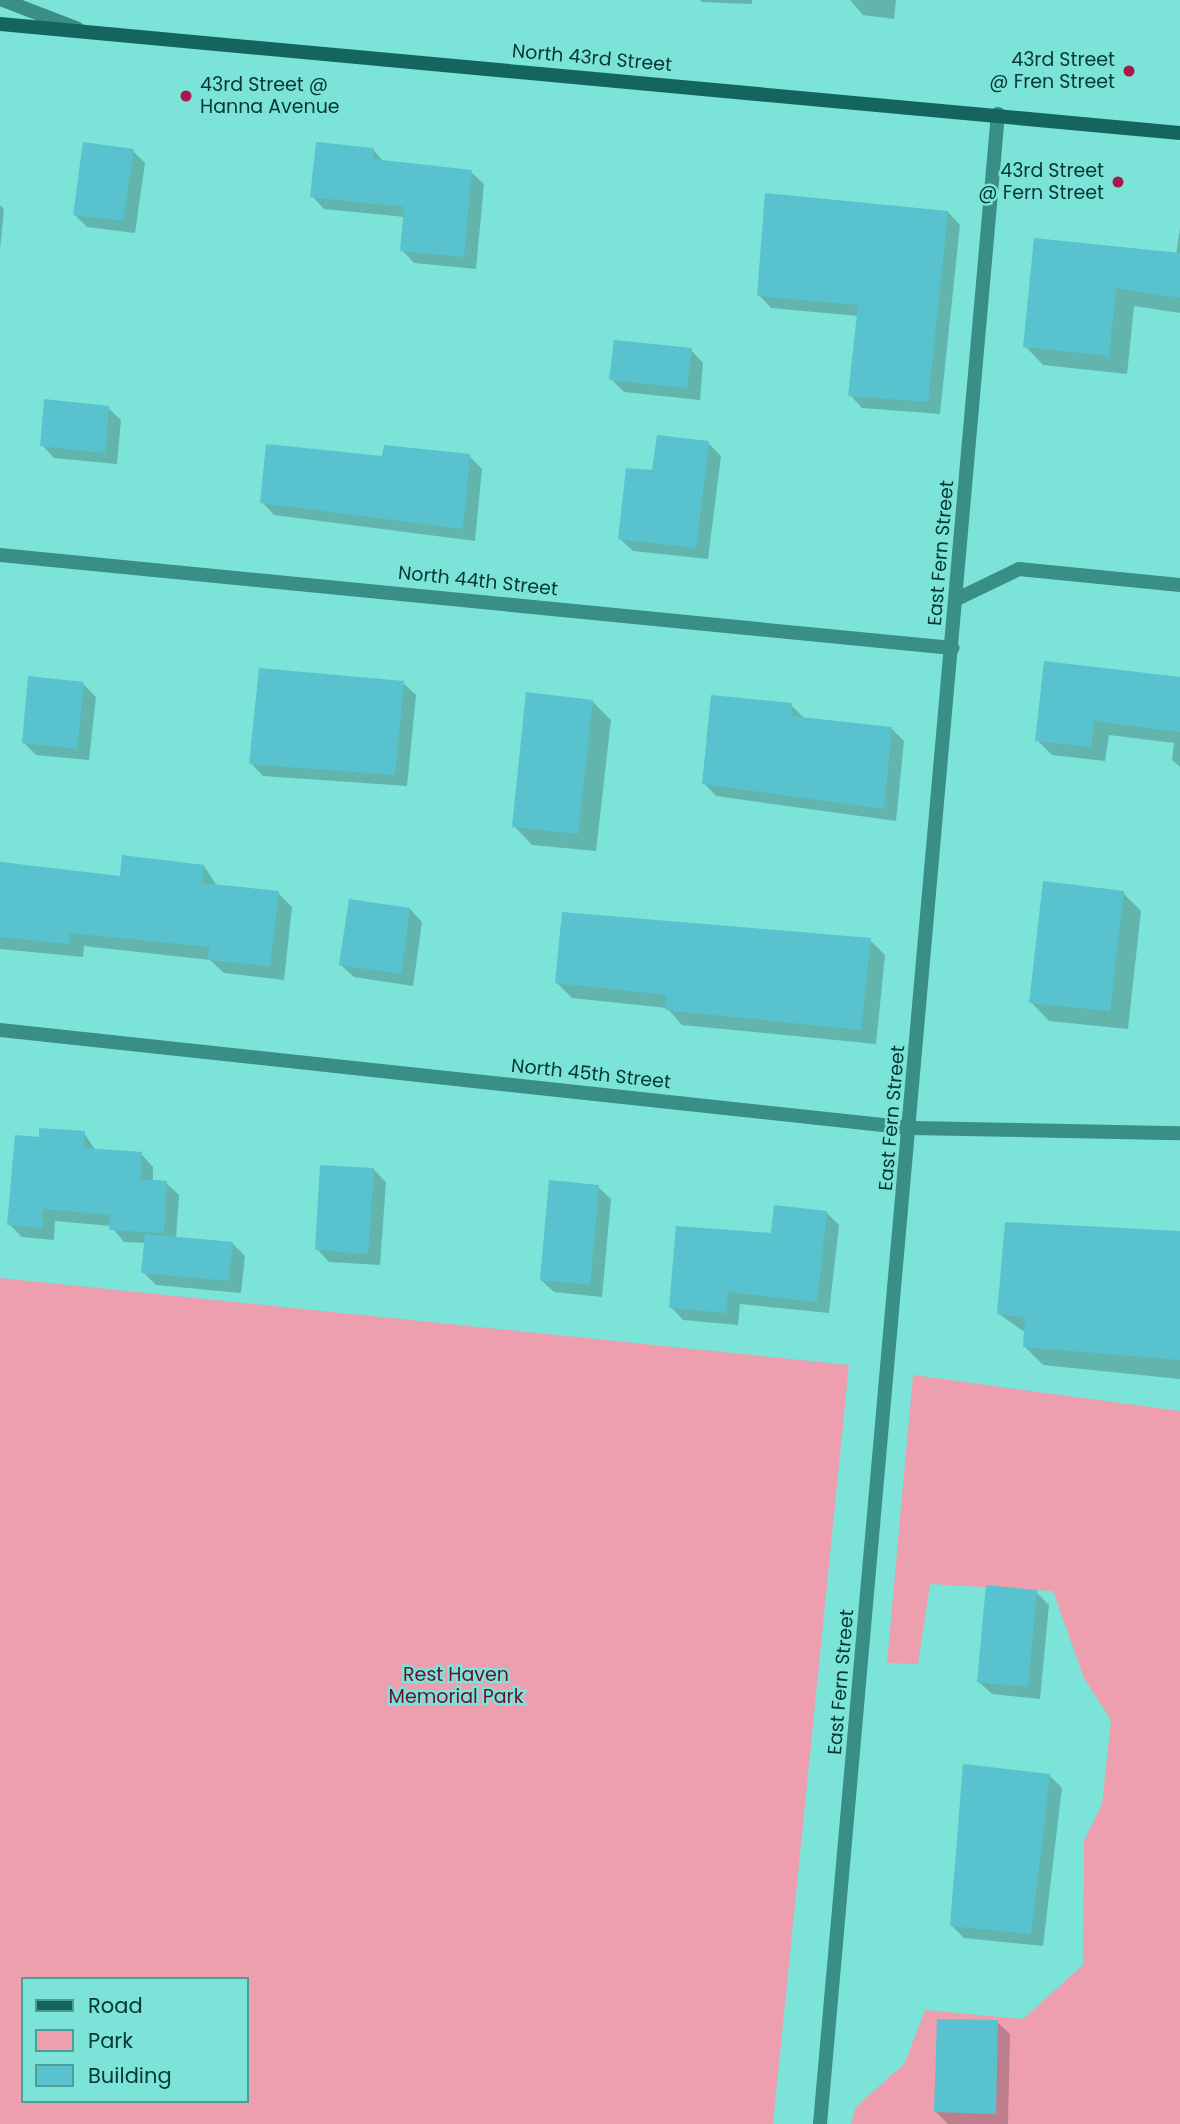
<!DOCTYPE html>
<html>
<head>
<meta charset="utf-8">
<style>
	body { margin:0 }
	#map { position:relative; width:1180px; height:2124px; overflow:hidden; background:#7be3d7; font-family:Poppins,sans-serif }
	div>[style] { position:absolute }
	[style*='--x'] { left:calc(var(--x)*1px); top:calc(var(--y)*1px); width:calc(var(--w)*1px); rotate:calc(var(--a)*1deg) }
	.green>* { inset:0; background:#ed9eaf }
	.shadow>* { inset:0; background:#0003 }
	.building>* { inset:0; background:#58c3cf }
	.street>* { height:14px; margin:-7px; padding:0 7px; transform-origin:7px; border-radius:7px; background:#398e85 }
	.secondary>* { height:14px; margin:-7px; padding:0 7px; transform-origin:7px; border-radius:7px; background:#14655e }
	.dots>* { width:19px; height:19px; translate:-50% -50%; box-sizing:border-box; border:4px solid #7be3d7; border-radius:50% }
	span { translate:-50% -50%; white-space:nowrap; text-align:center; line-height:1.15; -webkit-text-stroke:5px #7be3d7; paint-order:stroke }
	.street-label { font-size:19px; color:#073733 }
	.poi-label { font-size:19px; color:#073733 }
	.right { translate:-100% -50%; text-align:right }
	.left { translate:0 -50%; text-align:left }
	.park-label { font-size:19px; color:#691030 }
	.legend { position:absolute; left:21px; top:1977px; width:228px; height:126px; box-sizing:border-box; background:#7be3d7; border:2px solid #4d9e95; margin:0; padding:9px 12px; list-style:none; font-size:21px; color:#073733 }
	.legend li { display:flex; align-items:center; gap:14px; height:35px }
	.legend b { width:35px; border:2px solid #4d9e95 }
</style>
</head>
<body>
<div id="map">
	<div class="green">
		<i style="clip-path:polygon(evenodd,0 1278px,849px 1365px,773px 2124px,0 2124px,0 1278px,23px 1979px,247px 1979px,247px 2101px,23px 2101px,23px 1979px)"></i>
		<i style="clip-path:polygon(913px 1375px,1180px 1411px,1180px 2124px,851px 2124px,856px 2107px,905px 2063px,925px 2010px,1023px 2019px,1083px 1965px,1084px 1841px,1102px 1804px,1111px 1720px,1084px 1678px,1053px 1591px,930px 1584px,918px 1664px,887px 1663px)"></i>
	</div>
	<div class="shadow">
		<i style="clip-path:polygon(700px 0,752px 0,752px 4px,702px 2px)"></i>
		<i style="clip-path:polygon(850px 0,896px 0,894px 19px,863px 15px)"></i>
		<i style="clip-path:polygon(373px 150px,385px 163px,471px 172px,484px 184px,476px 269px,414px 263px,402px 250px,405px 217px,324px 209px,312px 196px)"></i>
		<i style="clip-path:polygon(133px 151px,145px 163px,135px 233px,87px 227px,74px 214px)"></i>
		<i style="clip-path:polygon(0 205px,4px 209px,0 250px)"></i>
		<i style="clip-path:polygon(948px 212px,960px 225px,940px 414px,862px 408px,850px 395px,858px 316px,771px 308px,759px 295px)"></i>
		<i style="clip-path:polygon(1180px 228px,1180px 313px,1134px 306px,1127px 374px,1043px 365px,1025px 346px,1036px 240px,1176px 255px)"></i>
		<i style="clip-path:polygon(691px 350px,703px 363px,700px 400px,624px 392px,611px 379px)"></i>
		<i style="clip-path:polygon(108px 408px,121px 420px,117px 464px,54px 458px,42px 445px)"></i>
		<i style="clip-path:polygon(708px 443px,721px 456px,708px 559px,633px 551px,620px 539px)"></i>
		<i style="clip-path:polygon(469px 456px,482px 469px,475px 541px,274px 515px,262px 502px,384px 458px)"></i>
		<i style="clip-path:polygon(1045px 663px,1180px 677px,1180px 767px,1172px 760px,1174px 743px,1109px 735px,1105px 761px,1052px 755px,1037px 740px)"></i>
		<i style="clip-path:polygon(403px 683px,416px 695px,407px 786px,263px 776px,251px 763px)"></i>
		<i style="clip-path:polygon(83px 684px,96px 697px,89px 760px,36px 755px,24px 743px)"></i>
		<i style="clip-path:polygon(592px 701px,611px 720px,596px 851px,532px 845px,514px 826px)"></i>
		<i style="clip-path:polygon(791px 705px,804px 718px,891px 728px,904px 741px,896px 821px,716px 796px,704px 783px)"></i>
		<i style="clip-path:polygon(0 862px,122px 878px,204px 866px,217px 886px,278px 893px,292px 907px,284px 980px,224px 973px,210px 960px,84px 946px,83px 957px,0 949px)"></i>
		<i style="clip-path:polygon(1123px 893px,1141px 911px,1128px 1029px,1049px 1021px,1031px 1002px)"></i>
		<i style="clip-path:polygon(410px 909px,422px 922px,413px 986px,354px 977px,341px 965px)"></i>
		<i style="clip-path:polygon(870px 940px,885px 955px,876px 1044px,682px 1025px,667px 1008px,572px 998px,557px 983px)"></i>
		<i style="clip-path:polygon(84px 1133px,96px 1151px,141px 1154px,153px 1167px,153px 1182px,166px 1183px,179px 1195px,176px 1239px,233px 1244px,245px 1256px,241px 1293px,156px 1285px,143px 1272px,146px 1243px,124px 1242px,111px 1226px,55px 1221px,54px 1240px,22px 1237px,9px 1224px,40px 1139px)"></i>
		<i style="clip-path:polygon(373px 1169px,386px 1182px,380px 1265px,329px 1262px,317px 1249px)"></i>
		<i style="clip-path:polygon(598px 1187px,611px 1199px,602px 1297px,554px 1292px,541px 1280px)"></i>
		<i style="clip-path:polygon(827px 1213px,839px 1225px,829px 1313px,740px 1304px,738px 1325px,683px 1320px,671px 1307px,772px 1235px)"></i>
		<i style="clip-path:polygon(1180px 1236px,1180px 1379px,1043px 1365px,1025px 1347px,1026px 1333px,999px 1314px)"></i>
		<i style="clip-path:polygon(1036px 1592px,1049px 1605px,1040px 1699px,992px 1694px,979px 1682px)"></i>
		<i style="clip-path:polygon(1049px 1775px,1062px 1788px,1043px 1946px,964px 1938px,951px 1925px)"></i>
		<i style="clip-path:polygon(997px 2022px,1010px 2034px,1008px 2124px,948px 2124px,936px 2112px)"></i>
	</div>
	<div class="building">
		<i style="clip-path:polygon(83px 142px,134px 149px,123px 221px,73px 215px)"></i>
		<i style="clip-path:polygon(316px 142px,374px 148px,373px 159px,472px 170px,464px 257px,400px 251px,404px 207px,310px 197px)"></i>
		<i style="clip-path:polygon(765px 193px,948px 211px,928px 402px,848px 396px,858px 305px,757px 296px)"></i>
		<i style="clip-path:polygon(1034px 238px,1180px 253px,1180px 298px,1116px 288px,1109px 356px,1023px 347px)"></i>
		<i style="clip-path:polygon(614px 340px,692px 348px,687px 388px,609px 380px)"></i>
		<i style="clip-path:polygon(44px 399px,109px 406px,105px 453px,40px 446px)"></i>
		<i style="clip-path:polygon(657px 435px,709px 441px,696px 548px,618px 539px,626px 468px,652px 470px)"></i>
		<i style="clip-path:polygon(266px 444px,382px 456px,384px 445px,470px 454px,463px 529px,260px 503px)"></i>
		<i style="clip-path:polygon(1044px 661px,1180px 677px,1180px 732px,1094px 721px,1091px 747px,1035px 741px)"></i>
		<i style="clip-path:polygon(259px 668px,404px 681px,395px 775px,249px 764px)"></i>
		<i style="clip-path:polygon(28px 676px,84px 682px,77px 749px,22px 743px)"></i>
		<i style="clip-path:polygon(526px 692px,593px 700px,578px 834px,512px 827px)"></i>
		<i style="clip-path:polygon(711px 695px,792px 703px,791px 716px,892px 727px,884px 809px,702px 784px)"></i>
		<i style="clip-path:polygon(122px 855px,204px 865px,202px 883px,279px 891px,270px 966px,208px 960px,209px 947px,70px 933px,69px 944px,0 937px,0 862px,120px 876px)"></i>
		<i style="clip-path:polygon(1043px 881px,1124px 891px,1110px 1011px,1029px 1003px)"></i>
		<i style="clip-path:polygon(349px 899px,410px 908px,401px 974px,339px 965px)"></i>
		<i style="clip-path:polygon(562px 912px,871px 938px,861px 1030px,665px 1010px,667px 995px,555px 983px)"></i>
		<i style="clip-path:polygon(39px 1128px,85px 1131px,84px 1148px,142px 1152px,140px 1179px,167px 1181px,164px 1233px,109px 1230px,110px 1215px,43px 1209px,42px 1228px,7px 1225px,15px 1135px,39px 1137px)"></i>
		<i style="clip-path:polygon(320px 1165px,374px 1168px,368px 1254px,315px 1250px)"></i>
		<i style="clip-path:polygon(549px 1180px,599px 1185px,590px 1285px,540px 1280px)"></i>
		<i style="clip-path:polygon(774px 1205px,827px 1211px,817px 1302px,728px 1292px,726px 1313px,669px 1308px,676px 1226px,771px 1233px)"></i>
		<i style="clip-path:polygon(1005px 1222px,1180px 1231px,1180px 1360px,1023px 1347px,1025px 1317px,997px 1314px)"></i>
		<i style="clip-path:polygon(145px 1234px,233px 1242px,229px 1281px,141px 1273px)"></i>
		<i style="clip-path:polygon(986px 1585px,1037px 1590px,1028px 1687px,977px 1682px)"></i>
		<i style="clip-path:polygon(963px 1764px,1050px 1774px,1031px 1934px,950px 1926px)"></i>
		<i style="clip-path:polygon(937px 2019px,998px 2020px,996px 2114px,934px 2112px)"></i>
	</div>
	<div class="street">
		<i style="--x:3;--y:0;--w:80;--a:21.1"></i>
		<i style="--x:0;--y:555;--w:957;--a:5.58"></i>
		<i style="--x:957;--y:599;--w:69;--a:-25.8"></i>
		<i style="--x:1019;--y:569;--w:162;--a:5.7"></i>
		<i style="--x:0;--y:1030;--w:916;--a:6.14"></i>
		<i style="--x:911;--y:1128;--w:269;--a:1.1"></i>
		<i style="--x:820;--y:2124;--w:2018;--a:-84.94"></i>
	</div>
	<div class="secondary">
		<i style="--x:0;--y:24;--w:1185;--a:5.28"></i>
	</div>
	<div class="dots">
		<i style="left:1129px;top:71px;background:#a9174f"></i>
		<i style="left:186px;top:96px;background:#a9174f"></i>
		<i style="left:1118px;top:182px;background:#a9174f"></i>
	</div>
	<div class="street-label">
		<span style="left:592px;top:58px;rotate:5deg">North 43rd Street</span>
		<span style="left:941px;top:553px;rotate:-85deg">East Fern Street</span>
		<span style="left:478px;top:581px;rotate:6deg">North 44th Street</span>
		<span style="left:591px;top:1074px;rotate:6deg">North 45th Street</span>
		<span style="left:892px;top:1118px;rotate:-85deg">East Fern Street</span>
		<span style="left:841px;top:1682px;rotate:-85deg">East Fern Street</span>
	</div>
	<div class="poi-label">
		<span class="right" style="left:1115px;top:71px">43rd Street<br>@ Fren Street</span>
		<span class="left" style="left:200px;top:96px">43rd Street @<br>Hanna Avenue</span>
		<span class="right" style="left:1104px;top:182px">43rd Street<br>@ Fern Street</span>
	</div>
	<div class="park-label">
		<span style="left:456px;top:1686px">Rest Haven<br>Memorial Park</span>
	</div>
	<ul class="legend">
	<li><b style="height:9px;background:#14655e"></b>Road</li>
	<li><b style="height:19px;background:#ed9eaf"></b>Park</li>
	<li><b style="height:19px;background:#58c3cf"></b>Building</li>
	</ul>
</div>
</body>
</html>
